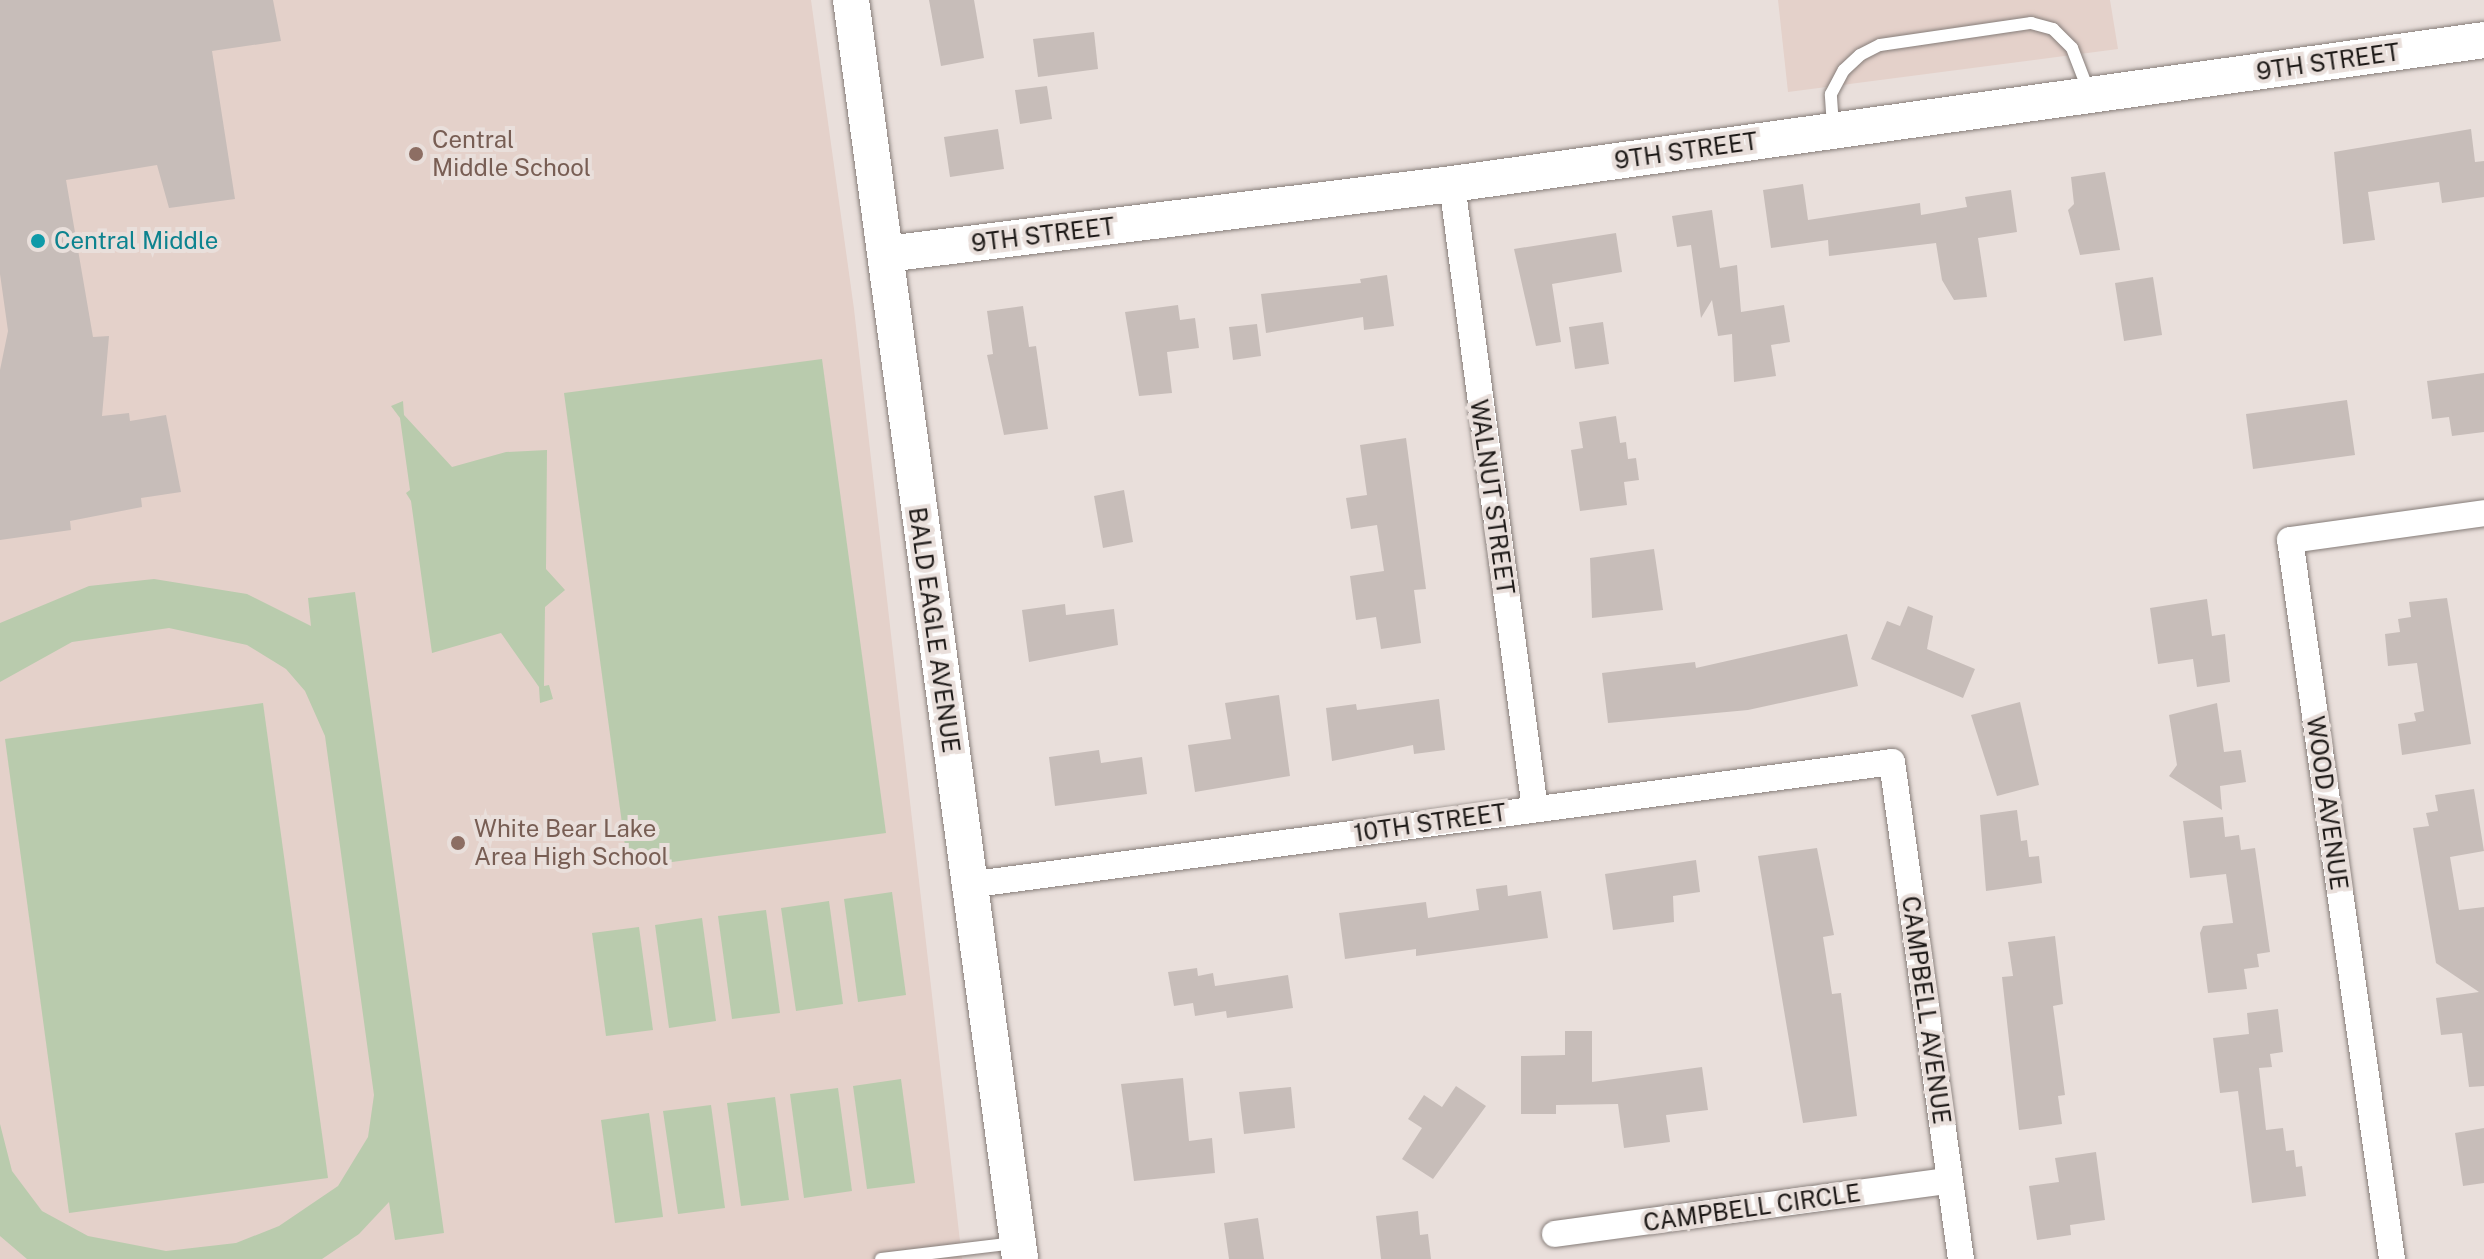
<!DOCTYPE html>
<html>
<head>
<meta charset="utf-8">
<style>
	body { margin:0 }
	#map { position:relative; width:2484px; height:1259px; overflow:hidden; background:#e9dfdb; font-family:"Public Sans",sans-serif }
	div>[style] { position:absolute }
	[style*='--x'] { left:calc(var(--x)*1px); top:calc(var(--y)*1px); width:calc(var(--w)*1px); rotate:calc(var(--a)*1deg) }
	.built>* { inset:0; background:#e4d1ca }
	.green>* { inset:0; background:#b9cbad }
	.building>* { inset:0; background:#c7bdb9 }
	.roads { filter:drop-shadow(0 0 2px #867d79) drop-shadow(0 0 2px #867d79) }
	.lane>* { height:12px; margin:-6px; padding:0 6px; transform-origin:6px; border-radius:6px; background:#fff }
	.street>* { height:26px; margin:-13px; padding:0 13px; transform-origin:13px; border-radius:13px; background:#fff }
	.secondary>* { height:36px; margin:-18px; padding:0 18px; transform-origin:18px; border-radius:18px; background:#fff }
	.dots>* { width:22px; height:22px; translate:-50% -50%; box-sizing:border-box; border:4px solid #e9dfdb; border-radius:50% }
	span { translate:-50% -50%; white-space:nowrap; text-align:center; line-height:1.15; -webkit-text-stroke:8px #e9dfdb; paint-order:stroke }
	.street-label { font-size:24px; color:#1e1a18 }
	.education-label { font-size:24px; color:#785e54 }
	.left { translate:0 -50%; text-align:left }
	.culture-label { font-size:24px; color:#0d838f }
</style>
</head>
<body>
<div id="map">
	<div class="built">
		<i style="clip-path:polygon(0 0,811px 0,854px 309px,962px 1259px,0 1259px)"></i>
		<i style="clip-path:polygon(1778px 0,2110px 0,2118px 49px,1788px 92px)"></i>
	</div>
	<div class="green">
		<i style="clip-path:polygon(822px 359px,886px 833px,628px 868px,564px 393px)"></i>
		<i style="clip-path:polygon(403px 401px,404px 415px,452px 467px,506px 452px,547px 450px,546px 569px,565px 590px,545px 607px,544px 686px,549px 685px,553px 699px,540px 703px,539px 687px,501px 633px,432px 653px,411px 501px,406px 493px,410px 490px,400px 418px,391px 406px)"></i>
		<i style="clip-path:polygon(154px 579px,247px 594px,311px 626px,308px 598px,355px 592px,444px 1233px,395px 1240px,389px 1202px,359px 1234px,322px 1259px,27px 1259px,0 1236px,0 1124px,12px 1171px,42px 1211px,88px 1236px,166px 1251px,236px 1243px,279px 1226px,338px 1186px,368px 1137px,374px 1095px,325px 736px,305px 691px,286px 669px,247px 645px,169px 628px,72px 642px,0 682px,0 623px,89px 586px)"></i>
		<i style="clip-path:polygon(263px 703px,328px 1178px,69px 1213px,5px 739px)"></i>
		<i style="clip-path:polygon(892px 892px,906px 995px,858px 1002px,844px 899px)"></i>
		<i style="clip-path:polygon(829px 901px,843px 1004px,796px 1011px,781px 908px)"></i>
		<i style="clip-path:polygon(766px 910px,780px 1013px,732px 1019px,718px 916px)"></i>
		<i style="clip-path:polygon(702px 918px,716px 1021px,669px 1028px,655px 925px)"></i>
		<i style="clip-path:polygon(639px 927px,653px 1030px,606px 1036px,592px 933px)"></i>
		<i style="clip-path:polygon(901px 1079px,915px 1183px,867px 1189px,853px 1086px)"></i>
		<i style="clip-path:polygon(838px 1088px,852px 1191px,804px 1198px,790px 1094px)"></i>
		<i style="clip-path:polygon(775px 1097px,789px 1200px,741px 1206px,727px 1103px)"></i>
		<i style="clip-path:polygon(711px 1105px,725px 1208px,678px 1214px,663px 1111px)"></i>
		<i style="clip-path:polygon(649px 1113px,663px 1217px,615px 1223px,601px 1120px)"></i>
	</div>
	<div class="building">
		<i style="clip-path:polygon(0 0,273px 0,281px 41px,212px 51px,235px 199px,169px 208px,157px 165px,66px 180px,93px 337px,109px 336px,102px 416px,129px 413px,130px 421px,166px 415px,181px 492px,141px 498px,142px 507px,70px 521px,71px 530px,0 540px,0 370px,8px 331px,0 274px)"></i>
		<i style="clip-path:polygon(929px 0,974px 0,984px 58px,941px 66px)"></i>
		<i style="clip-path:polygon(1094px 32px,1098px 69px,1038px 77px,1033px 39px)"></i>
		<i style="clip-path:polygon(1047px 86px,1052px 119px,1020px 124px,1015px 90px)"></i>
		<i style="clip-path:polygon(998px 129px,1004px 169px,950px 177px,944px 137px)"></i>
		<i style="clip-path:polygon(2471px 129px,2475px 162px,2484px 161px,2484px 197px,2442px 203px,2439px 182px,2368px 192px,2375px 240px,2343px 244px,2334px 152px)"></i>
		<i style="clip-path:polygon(2105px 172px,2120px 250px,2080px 255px,2068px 210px,2074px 204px,2071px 177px)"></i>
		<i style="clip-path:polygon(1803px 184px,1808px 220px,1920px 203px,1921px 215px,1967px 207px,1965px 197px,2011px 190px,2017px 232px,1978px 238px,1987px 297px,1954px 300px,1942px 280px,1936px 243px,1829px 256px,1828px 240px,1771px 248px,1763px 190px)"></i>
		<i style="clip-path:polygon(1712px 210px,1720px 268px,1737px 265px,1741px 312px,1784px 305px,1790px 342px,1771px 345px,1776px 376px,1734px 382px,1732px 334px,1718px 336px,1712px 300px,1701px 318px,1691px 245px,1677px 247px,1672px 216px)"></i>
		<i style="clip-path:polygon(1616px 233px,1622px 272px,1552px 284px,1561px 342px,1536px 346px,1514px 249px)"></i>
		<i style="clip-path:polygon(1387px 275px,1394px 326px,1364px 330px,1363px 317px,1266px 333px,1261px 294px,1361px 283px,1360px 279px)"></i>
		<i style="clip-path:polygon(2153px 277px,2162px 335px,2124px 341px,2115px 283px)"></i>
		<i style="clip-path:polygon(1178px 305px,1180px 320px,1195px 318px,1199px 348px,1167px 352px,1172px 393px,1139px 396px,1125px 312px)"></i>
		<i style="clip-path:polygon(1023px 306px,1029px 347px,1036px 346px,1048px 429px,1004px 435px,987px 355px,993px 354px,987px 311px)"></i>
		<i style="clip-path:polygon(1603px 322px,1609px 364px,1575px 369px,1569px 327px)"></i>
		<i style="clip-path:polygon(1257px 324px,1261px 356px,1233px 360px,1229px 327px)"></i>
		<i style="clip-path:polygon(2484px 373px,2484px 432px,2452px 436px,2449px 417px,2432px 419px,2427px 381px)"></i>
		<i style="clip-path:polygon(2347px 400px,2355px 455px,2253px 469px,2246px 414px)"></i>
		<i style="clip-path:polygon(1616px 416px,1620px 443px,1626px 442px,1628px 459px,1636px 458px,1639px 480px,1624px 482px,1627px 505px,1580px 511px,1571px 450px,1583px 448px,1579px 422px)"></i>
		<i style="clip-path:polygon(1406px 438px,1426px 589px,1414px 590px,1421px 643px,1381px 649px,1376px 617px,1356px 620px,1350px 576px,1384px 571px,1377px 525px,1351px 529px,1346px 498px,1367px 495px,1360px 445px)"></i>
		<i style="clip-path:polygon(1124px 490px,1133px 542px,1103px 548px,1094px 496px)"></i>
		<i style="clip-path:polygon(1654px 549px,1663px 610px,1592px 618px,1590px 558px)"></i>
		<i style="clip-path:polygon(2447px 598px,2471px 744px,2402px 755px,2398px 724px,2416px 721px,2414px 713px,2424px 711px,2417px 663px,2388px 666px,2385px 634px,2400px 632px,2398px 619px,2411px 617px,2409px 602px)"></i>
		<i style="clip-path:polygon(2207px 599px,2212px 636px,2225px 634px,2230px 682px,2197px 687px,2193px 659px,2158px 664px,2150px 608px)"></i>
		<i style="clip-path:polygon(1065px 604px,1066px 615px,1114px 609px,1118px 645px,1029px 662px,1022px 610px)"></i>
		<i style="clip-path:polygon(1908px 606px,1933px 616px,1927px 649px,1975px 669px,1963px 698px,1871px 659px,1887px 621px,1900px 626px)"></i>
		<i style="clip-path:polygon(1847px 634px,1858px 686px,1748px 710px,1608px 723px,1602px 673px,1695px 662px,1696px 668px)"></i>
		<i style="clip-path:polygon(1279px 695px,1290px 776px,1195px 792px,1188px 745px,1231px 739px,1225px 703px)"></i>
		<i style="clip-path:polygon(1439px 699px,1445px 750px,1414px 754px,1413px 745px,1332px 761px,1326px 708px,1356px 704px,1357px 710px)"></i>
		<i style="clip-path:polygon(2020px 702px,2039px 785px,1997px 796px,1971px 715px)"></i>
		<i style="clip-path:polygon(2217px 703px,2224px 752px,2241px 750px,2246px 782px,2220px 786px,2222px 810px,2169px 776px,2177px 765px,2169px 715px)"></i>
		<i style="clip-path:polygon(1099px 750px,1101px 763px,1142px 757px,1147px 794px,1055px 806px,1049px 757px)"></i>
		<i style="clip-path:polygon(2474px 789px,2484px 851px,2450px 857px,2459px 910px,2484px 907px,2484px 1086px,2469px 1087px,2462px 1033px,2441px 1035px,2436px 998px,2479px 992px,2436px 963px,2413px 828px,2429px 826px,2426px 813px,2438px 811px,2435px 795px)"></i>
		<i style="clip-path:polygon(2017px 810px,2021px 841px,2027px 840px,2029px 857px,2039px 856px,2042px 883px,1986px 891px,1980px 815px)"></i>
		<i style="clip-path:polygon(2223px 817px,2225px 837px,2239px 835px,2241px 850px,2255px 848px,2270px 952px,2257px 954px,2259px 967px,2244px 969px,2247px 989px,2208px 993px,2200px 933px,2203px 926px,2233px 923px,2226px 874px,2190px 878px,2183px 821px)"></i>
		<i style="clip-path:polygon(1817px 848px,1834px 935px,1823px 937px,1832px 994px,1841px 993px,1857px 1116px,1803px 1123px,1758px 856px)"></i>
		<i style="clip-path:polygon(1696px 860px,1700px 892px,1673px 896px,1674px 922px,1613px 930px,1605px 874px)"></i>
		<i style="clip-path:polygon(1507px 885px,1508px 896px,1541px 891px,1548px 938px,1416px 956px,1416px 949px,1345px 959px,1339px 913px,1426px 902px,1428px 918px,1479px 910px,1476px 889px)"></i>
		<i style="clip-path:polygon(2055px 936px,2063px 1004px,2053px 1006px,2065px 1095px,2058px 1096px,2062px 1124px,2019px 1130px,2002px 977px,2013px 976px,2008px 942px)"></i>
		<i style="clip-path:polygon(1197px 968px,1198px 976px,1213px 973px,1215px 986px,1288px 975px,1293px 1008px,1227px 1018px,1226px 1011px,1195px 1016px,1193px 1003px,1174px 1006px,1168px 972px)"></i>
		<i style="clip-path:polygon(2278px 1009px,2283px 1052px,2270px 1054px,2272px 1067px,2259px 1068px,2266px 1130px,2283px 1128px,2286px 1151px,2294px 1150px,2296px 1167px,2302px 1166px,2306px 1196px,2252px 1203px,2238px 1091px,2220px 1093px,2213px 1038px,2249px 1034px,2247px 1013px)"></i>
		<i style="clip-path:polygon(1565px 1031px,1592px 1031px,1592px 1082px,1702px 1067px,1708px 1110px,1666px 1115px,1670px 1142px,1624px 1148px,1618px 1104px,1556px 1105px,1556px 1114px,1521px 1114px,1521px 1056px,1565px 1055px)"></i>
		<i style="clip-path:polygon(1183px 1078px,1189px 1141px,1212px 1138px,1215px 1173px,1134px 1181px,1121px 1084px)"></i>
		<i style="clip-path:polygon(1456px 1086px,1486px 1106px,1433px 1179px,1402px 1159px,1422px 1128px,1408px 1119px,1424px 1095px,1442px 1107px)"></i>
		<i style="clip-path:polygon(1291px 1087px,1295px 1128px,1244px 1134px,1239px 1092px)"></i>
		<i style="clip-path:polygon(2484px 1128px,2484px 1183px,2463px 1186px,2455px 1133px)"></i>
		<i style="clip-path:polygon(2096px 1152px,2105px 1220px,2070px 1225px,2071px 1235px,2037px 1240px,2029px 1186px,2059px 1182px,2055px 1158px)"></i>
		<i style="clip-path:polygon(1418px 1211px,1420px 1235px,1428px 1234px,1431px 1259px,1381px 1259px,1376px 1216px)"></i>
		<i style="clip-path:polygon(1258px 1218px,1264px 1259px,1229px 1259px,1224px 1223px)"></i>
	</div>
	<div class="roads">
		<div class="lane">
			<i style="--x:1833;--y:126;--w:32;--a:-94"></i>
			<i style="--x:1831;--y:94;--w:27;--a:-62"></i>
			<i style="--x:1844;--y:70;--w:22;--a:-43"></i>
			<i style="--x:1860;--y:55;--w:22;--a:-27"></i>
			<i style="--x:1880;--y:45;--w:153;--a:-8.3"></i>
			<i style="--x:2031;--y:23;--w:23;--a:15"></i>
			<i style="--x:2053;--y:29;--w:27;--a:45"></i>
			<i style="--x:2072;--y:48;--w:47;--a:68.9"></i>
			<i style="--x:881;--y:1259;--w:135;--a:-6.8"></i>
		</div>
		<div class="street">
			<i style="--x:1452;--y:184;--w:630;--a:82.44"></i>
			<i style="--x:968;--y:885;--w:932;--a:-7.58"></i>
			<i style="--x:1892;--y:762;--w:502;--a:82.1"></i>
			<i style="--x:1555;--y:1234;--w:398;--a:-7.7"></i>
			<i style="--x:2392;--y:1259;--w:726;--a:-98.07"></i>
			<i style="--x:2290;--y:540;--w:196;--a:-7.9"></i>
		</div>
		<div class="secondary">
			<i style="--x:851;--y:0;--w:1270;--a:82.35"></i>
			<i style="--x:887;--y:254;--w:569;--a:-7.06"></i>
			<i style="--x:1452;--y:184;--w:1042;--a:-7.94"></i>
		</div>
	</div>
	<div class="dots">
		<i style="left:416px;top:154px;background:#8d6e63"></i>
		<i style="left:38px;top:241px;background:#0f9aa8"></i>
		<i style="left:458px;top:843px;background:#8d6e63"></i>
	</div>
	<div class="street-label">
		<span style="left:2328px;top:62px;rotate:-8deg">9TH STREET</span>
		<span style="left:1686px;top:151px;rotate:-8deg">9TH STREET</span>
		<span style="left:1043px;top:235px;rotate:-7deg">9TH STREET</span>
		<span style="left:1492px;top:497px;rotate:82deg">WALNUT STREET</span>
		<span style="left:934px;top:630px;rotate:82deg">BALD EAGLE AVENUE</span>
		<span style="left:2327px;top:803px;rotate:82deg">WOOD AVENUE</span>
		<span style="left:1430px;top:823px;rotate:-8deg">10TH STREET</span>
		<span style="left:1926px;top:1010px;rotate:82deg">CAMPBELL AVENUE</span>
		<span style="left:1752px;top:1208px;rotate:-8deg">CAMPBELL CIRCLE</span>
	</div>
	<div class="education-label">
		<span class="left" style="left:432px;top:154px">Central<br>Middle School</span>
		<span class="left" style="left:474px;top:843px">White Bear Lake<br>Area High School</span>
	</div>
	<div class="culture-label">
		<span class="left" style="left:54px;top:241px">Central Middle</span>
	</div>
</div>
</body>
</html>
